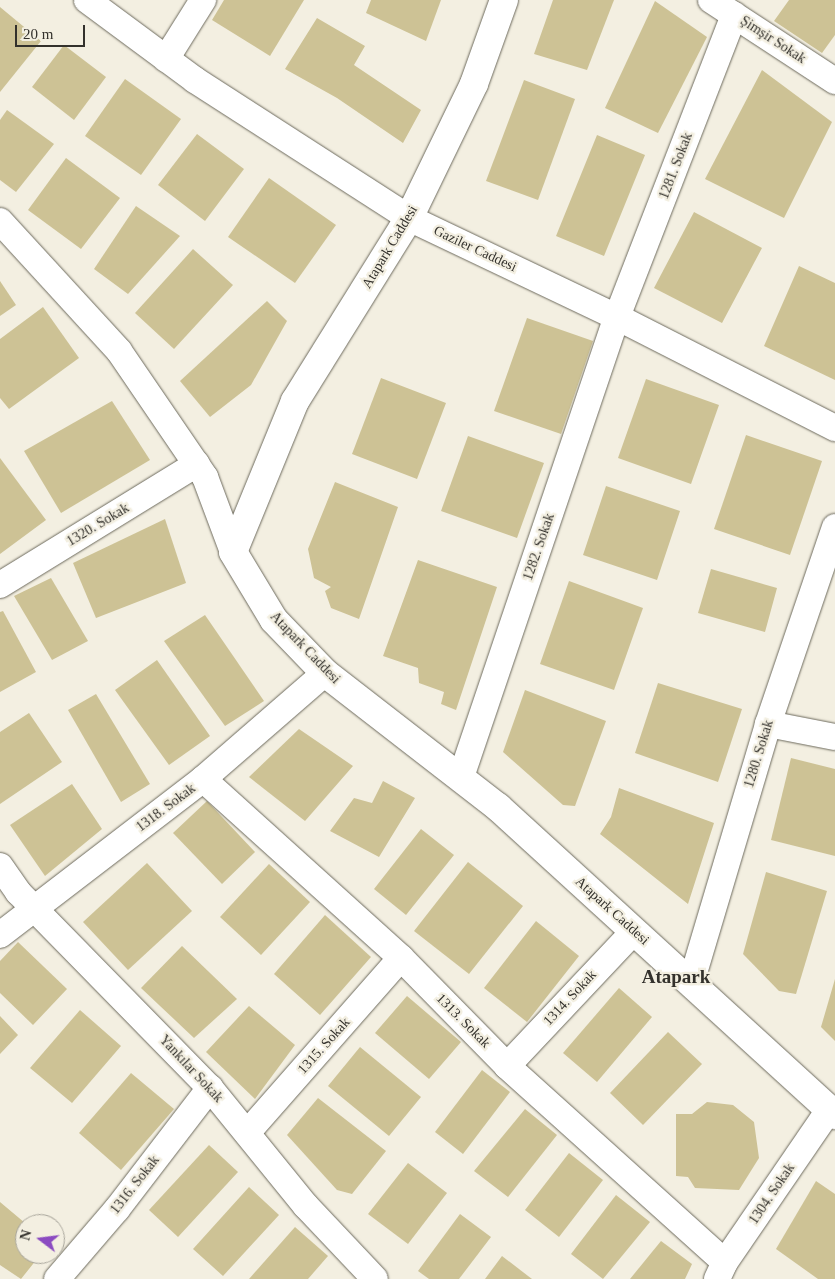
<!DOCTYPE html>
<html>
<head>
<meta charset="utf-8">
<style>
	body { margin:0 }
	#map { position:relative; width:835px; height:1279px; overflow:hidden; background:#f3efe1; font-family:"Times New Roman",serif }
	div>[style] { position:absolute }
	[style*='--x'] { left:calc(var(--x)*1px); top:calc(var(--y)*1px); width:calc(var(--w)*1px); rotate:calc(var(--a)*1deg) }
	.building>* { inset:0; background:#cdc295 }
	.roads { filter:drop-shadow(0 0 1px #6d6a5d) drop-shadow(0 0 1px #6d6a5d) }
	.minor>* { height:26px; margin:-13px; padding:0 13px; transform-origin:13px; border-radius:13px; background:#fff }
	.tertiary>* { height:28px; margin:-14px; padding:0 14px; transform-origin:14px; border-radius:14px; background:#fff }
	span { translate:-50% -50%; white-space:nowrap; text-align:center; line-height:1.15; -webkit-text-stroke:4.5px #f3efe1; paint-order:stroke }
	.street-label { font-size:14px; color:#33312c }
	.district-label { font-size:19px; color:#33312c; font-weight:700 }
	.north { position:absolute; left:15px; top:1214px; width:50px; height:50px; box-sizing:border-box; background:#f3efe1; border:1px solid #a6a399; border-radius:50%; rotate:285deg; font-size:14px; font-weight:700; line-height:20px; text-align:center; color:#33312c }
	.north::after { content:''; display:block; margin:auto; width:18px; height:22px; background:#8b4bc1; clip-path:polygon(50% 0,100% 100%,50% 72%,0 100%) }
	.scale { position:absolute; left:15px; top:25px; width:70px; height:22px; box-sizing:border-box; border:2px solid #33312c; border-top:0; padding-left:6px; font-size:15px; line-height:18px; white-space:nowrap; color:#33312c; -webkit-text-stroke:4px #f3efe1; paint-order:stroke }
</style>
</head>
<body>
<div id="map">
	<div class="building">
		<i style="clip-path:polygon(224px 0,304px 0,270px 56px,212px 20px)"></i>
		<i style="clip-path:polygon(371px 0,441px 0,426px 41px,366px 13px)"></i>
		<i style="clip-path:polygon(553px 0,614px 0,587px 70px,534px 54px)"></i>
		<i style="clip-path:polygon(789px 0,835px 0,835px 35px,822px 53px,774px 21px)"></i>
		<i style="clip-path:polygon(655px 1px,707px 37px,658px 133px,605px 108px)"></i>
		<i style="clip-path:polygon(0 7px,41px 41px,0 92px)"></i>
		<i style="clip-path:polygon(317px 18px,365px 46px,354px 65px,421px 110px,403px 143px,337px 98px,285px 69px)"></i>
		<i style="clip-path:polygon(64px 45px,106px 77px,74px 120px,32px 87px)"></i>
		<i style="clip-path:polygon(762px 70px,832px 122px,784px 218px,705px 179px)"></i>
		<i style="clip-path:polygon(125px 79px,181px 119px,141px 175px,85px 136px)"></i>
		<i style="clip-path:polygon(524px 80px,575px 99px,538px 200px,486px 181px)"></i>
		<i style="clip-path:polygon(7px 110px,54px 144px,16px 192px,0 180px,0 120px)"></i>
		<i style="clip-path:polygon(197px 134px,244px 169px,205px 221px,158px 185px)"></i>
		<i style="clip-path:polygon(597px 135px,645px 155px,604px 256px,556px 236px)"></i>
		<i style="clip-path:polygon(66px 158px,120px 198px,81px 249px,28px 210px)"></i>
		<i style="clip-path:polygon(269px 178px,336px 225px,295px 283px,228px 237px)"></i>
		<i style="clip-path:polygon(136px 206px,180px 236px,128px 294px,94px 269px)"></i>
		<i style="clip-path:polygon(694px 212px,762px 248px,722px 323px,654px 288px)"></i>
		<i style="clip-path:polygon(193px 249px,233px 285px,174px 349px,135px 313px)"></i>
		<i style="clip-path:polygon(799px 266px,835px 283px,835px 380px,764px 346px)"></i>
		<i style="clip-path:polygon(0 281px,16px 305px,0 316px)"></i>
		<i style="clip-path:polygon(267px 301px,287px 321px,251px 385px,210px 417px,180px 381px)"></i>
		<i style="clip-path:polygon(43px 307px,79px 358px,9px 409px,0 398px,0 339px)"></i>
		<i style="clip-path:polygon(527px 318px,593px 341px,561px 434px,494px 411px)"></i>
		<i style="clip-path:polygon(381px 378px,446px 403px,417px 479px,352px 454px)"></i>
		<i style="clip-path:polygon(646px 379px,719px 405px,691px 484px,618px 458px)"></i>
		<i style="clip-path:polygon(112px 401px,150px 460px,61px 513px,24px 451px)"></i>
		<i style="clip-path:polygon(746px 435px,822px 461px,790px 555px,714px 529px)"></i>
		<i style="clip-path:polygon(468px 436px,544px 463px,517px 538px,441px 511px)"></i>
		<i style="clip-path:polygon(0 458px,46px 520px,0 554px)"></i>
		<i style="clip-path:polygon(335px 482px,398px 507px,359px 619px,331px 608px,325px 591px,331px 587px,314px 578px,308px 549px)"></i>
		<i style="clip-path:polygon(606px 486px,680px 511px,657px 580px,583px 555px)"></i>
		<i style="clip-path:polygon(165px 519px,186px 583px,96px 618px,73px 563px)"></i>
		<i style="clip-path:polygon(418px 560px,497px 587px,456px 710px,441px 704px,444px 692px,419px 683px,418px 668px,383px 656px)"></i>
		<i style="clip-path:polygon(711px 569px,777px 588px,765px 632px,698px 613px)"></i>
		<i style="clip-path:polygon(51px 578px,88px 641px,52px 660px,14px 596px)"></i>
		<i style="clip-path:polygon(569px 581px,643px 608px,614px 690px,540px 664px)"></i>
		<i style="clip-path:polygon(3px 611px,36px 672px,0 692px,0 612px)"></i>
		<i style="clip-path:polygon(205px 615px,264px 701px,225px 726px,164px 641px)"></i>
		<i style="clip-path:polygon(157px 660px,210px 736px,169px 765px,115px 690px)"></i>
		<i style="clip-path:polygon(658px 683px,742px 709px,718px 782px,635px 753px)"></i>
		<i style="clip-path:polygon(525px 690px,606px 721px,575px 806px,563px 805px,503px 752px)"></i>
		<i style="clip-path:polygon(96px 694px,150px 784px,121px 802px,68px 710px)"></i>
		<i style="clip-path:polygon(29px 713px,62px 762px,0 804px,0 732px)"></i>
		<i style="clip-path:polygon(299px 729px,353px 766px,305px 821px,249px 777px)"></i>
		<i style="clip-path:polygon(791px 758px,835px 769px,835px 856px,771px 840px)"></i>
		<i style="clip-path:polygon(383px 781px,415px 798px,379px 857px,330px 831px,354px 798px,372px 803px)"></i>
		<i style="clip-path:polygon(72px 784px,102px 829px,45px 876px,10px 825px)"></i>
		<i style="clip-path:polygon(619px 788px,714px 823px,688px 904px,600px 834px,611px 817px)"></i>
		<i style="clip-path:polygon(207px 801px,255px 852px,222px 884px,173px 833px)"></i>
		<i style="clip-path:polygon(421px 829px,454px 855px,406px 915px,374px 889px)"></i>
		<i style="clip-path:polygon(468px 862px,523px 906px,469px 974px,414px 931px)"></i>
		<i style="clip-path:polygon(147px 863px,192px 911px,128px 970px,83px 922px)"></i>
		<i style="clip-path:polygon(269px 864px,310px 902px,261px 955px,220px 917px)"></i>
		<i style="clip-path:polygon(766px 872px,827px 891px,796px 994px,779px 991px,743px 954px)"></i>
		<i style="clip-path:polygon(325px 915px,371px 957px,320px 1015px,274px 974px)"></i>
		<i style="clip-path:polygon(536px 921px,579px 956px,527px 1022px,484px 988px)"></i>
		<i style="clip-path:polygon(18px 942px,67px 989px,33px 1025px,0 993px,0 961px)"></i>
		<i style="clip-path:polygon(182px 946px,237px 999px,194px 1038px,141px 988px)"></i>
		<i style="clip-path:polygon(835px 979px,835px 1041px,821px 1027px)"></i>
		<i style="clip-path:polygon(619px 988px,652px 1017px,597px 1082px,563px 1053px)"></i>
		<i style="clip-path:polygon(407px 996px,461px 1042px,429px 1079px,375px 1033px)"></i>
		<i style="clip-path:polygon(249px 1006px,295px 1045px,255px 1099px,206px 1052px)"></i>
		<i style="clip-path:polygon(80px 1010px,121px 1046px,72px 1103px,30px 1068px)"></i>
		<i style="clip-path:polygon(0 1016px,18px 1035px,0 1054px)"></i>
		<i style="clip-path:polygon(668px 1032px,702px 1064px,643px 1125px,610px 1093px)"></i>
		<i style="clip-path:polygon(360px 1047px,421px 1097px,389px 1136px,328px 1086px)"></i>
		<i style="clip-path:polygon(482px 1070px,510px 1092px,463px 1154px,435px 1132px)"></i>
		<i style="clip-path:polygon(131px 1073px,174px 1109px,121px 1170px,79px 1133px)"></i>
		<i style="clip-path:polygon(318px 1098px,386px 1151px,352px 1194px,337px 1190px,287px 1135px)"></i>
		<i style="clip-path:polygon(707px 1102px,733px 1105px,754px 1122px,759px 1158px,739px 1190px,695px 1188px,688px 1177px,676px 1176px,676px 1114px,692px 1114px)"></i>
		<i style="clip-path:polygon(525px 1109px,557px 1135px,508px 1197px,474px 1171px)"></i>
		<i style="clip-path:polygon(209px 1145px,238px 1172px,178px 1237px,149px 1210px)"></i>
		<i style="clip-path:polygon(569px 1153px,603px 1180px,559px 1237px,525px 1210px)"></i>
		<i style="clip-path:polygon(408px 1163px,447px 1193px,408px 1244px,368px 1214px)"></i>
		<i style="clip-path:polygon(816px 1181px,835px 1194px,835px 1279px,818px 1279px,776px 1249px)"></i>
		<i style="clip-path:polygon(249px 1187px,279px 1215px,223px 1276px,193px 1249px)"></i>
		<i style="clip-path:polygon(616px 1195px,650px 1222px,603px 1279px,571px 1254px)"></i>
		<i style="clip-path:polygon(0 1202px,25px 1223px,25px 1254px,41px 1254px,21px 1279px,0 1265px)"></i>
		<i style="clip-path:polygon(460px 1214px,491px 1237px,459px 1279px,429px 1279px,418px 1271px)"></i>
		<i style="clip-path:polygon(295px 1227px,328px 1256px,308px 1279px,249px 1279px)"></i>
		<i style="clip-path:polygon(661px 1241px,692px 1264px,685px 1279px,630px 1279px)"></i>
		<i style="clip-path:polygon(502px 1256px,532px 1279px,485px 1279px)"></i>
	</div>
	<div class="roads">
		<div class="minor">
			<i style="--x:87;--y:0;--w:134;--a:36.5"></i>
			<i style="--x:195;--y:80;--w:255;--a:32.8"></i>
			<i style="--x:409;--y:218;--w:230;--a:25.5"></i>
			<i style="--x:617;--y:317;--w:245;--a:27"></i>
			<i style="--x:711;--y:0;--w:148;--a:33.2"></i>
			<i style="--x:166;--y:59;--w:70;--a:-57.9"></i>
			<i style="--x:0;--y:221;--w:176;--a:47.5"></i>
			<i style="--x:119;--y:351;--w:153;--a:55.7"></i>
			<i style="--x:205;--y:477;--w:80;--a:69.5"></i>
			<i style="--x:0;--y:585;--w:231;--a:-31.6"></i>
			<i style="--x:768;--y:724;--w:68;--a:11"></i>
			<i style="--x:461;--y:777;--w:486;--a:-71.3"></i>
			<i style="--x:617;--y:317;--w:324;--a:-68.8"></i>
			<i style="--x:203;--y:779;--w:267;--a:42.1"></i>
			<i style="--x:401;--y:958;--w:151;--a:45.5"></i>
			<i style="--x:507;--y:1066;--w:293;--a:42"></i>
			<i style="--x:0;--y:866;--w:32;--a:55"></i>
			<i style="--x:18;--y:892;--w:274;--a:45.6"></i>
			<i style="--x:210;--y:1088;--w:152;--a:50.9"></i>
			<i style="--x:306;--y:1206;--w:100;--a:46.6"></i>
			<i style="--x:0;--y:935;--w:256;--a:-37.5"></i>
			<i style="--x:203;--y:779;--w:162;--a:-41"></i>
			<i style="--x:691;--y:983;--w:270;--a:-73.4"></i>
			<i style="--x:768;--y:724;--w:208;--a:-71.2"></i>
			<i style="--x:507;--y:1066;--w:185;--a:-46.7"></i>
			<i style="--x:247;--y:1133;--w:233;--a:-48.7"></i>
			<i style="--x:57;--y:1279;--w:92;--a:-49.4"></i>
			<i style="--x:117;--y:1209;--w:153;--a:-52.5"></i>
			<i style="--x:717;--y:1279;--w:19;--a:-65"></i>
			<i style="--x:725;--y:1262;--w:184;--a:-55.6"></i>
		</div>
		<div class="tertiary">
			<i style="--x:504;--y:0;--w:89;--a:109.7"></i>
			<i style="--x:474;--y:84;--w:149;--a:115.9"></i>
			<i style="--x:409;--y:218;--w:216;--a:121.9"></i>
			<i style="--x:295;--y:401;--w:163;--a:112.3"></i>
			<i style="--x:233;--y:552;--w:79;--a:58.9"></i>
			<i style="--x:274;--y:620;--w:74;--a:46.1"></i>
			<i style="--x:325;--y:673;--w:219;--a:37.8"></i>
			<i style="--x:498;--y:807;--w:457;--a:42.4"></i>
		</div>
	</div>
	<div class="street-label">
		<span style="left:773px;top:40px;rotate:33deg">Şimşir Sokak</span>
		<span style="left:676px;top:166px;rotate:-69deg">1281. Sokak</span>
		<span style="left:390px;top:247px;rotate:-59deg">Atapark Caddesi</span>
		<span style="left:475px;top:249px;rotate:25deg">Gaziler Caddesi</span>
		<span style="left:98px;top:525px;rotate:-31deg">1320. Sokak</span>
		<span style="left:539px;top:547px;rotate:-71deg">1282. Sokak</span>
		<span style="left:305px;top:648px;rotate:46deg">Atapark Caddesi</span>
		<span style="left:759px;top:754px;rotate:-73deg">1280. Sokak</span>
		<span style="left:166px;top:808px;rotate:-37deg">1318. Sokak</span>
		<span style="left:612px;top:911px;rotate:42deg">Atapark Caddesi</span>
		<span style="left:570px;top:998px;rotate:-47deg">1314. Sokak</span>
		<span style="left:463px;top:1021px;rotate:45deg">1313. Sokak</span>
		<span style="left:324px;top:1046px;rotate:-48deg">1315. Sokak</span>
		<span style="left:191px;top:1069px;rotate:47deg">Yankılar Sokak</span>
		<span style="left:135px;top:1185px;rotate:-52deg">1316. Sokak</span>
		<span style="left:772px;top:1194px;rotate:-56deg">1304. Sokak</span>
	</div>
	<div class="district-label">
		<span style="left:676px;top:977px">Atapark</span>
	</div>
	<div class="north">N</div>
	<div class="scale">20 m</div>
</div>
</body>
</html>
